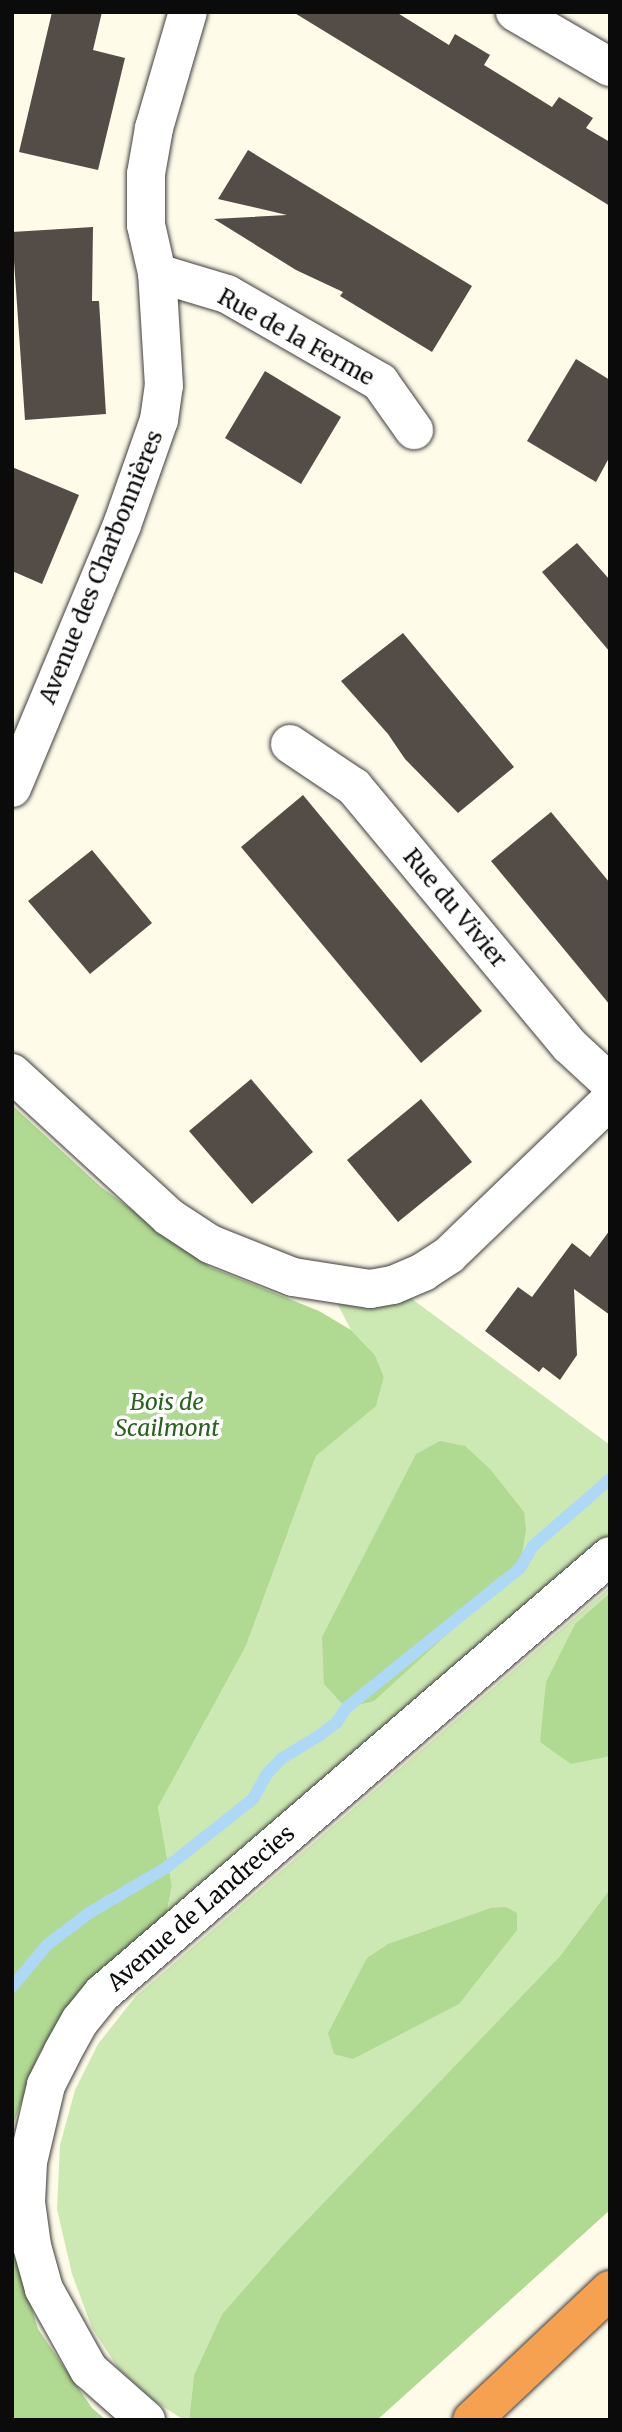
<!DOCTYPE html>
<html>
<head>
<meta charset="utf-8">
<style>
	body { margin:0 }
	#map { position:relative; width:622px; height:2432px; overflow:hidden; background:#fffbe9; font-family:Merriweather,serif }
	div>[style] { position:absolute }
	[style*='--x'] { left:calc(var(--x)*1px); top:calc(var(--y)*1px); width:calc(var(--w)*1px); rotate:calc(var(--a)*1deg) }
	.green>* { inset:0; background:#cde9b3 }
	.forest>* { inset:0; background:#b0d992 }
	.stream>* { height:12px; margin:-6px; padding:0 6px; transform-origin:6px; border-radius:6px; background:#add9f6 }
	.building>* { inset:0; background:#544c47 }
	.roads { filter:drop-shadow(0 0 2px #3e3e3e) drop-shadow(0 0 2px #3e3e3e) }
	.minor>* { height:38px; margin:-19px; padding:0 19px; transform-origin:19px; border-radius:19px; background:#fff }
	.motorway>* { height:38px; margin:-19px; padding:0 19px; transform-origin:19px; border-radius:19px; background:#f6a150 }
	span { translate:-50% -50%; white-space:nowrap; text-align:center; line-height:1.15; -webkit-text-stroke:7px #fff; paint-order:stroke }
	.street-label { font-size:23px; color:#0b0b0b }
	.park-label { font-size:23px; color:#28621c; font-style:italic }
	.frame { position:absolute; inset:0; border:14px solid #0b0b0b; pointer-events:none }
</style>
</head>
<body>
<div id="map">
	<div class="green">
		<i style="clip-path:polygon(327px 1284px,393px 1285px,610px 1445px,610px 1556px,160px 1944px,172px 1886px,158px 1807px,246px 1646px,316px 1456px,376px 1405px,384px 1377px,375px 1355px,351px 1330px)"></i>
		<i style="clip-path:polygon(610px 1587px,610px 1889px,560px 1956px,281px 2247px,222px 2314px,194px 2375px,189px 2420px,184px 2420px,153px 2400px,118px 2368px,92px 2328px,72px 2274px,57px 2209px,60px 2145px,75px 2090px,98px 2044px,136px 1996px)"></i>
	</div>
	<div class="forest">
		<i style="clip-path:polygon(12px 1105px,101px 1187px,210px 1267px,319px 1311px,351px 1330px,375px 1355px,384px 1377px,376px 1406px,316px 1456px,246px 1646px,158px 1807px,172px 1886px,160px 1944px,67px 2008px,38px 2056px,12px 2128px)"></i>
		<i style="clip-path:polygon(440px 1441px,465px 1446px,490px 1469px,524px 1512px,526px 1529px,520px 1568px,374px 1701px,346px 1708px,324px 1684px,322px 1637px,416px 1454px)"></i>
		<i style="clip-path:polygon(610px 1593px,610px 1756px,571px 1764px,540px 1742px,546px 1682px,575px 1624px)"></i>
		<i style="clip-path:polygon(610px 1889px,610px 2210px,377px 2420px,189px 2420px,194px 2375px,222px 2314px,281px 2247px,560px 1956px)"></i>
		<i style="clip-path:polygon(506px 1907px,517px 1913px,517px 1930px,459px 2004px,353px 2059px,334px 2054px,328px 2033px,367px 1958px,388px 1944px,491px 1908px)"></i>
		<i style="clip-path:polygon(12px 2242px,38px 2329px,92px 2408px,106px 2420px,12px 2420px)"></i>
	</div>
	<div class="stream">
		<i style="--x:12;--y:1987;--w:55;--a:-50.2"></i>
		<i style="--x:47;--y:1945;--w:53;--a:-37.3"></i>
		<i style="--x:89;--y:1913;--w:91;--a:-30.5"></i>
		<i style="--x:167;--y:1867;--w:110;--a:-38.3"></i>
		<i style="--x:253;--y:1799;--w:29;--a:-61"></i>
		<i style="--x:267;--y:1774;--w:21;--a:-47"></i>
		<i style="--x:281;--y:1759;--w:46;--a:-31.6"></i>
		<i style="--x:320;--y:1735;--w:21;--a:-37"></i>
		<i style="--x:337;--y:1722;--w:17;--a:-57"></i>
		<i style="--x:346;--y:1708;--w:223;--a:-38.8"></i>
		<i style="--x:520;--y:1568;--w:26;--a:-59"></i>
		<i style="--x:533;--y:1546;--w:102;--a:-41"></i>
	</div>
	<div class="building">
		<i style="clip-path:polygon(52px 12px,102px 12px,93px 50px,125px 58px,98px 170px,19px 152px)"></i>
		<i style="clip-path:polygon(293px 12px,396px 12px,449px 45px,455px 34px,490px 55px,484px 65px,552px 107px,559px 97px,593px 118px,586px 128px,610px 142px,610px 206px)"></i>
		<i style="clip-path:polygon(248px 150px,472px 286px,432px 352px,340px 296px,343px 292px,296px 270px,214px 219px,287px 215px,218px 199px)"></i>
		<i style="clip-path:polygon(93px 227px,92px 301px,99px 301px,106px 414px,25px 420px,12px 232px)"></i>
		<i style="clip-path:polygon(576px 359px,610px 380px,610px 456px,596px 482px,527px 441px)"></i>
		<i style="clip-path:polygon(265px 371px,341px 417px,301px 484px,225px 438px)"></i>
		<i style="clip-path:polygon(12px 467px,79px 495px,42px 584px,12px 571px)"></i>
		<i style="clip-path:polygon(577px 543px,610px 580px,610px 652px,542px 572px)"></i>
		<i style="clip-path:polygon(403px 633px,514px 767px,458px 813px,405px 759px,388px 734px,341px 681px)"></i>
		<i style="clip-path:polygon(303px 795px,482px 1011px,421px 1063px,241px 847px)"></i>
		<i style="clip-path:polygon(551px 812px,610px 883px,610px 1005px,491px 861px)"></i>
		<i style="clip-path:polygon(92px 850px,152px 923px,90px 974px,28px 901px)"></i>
		<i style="clip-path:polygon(251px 1079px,313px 1152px,252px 1204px,189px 1131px)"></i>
		<i style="clip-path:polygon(421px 1099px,472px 1162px,398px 1222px,347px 1160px)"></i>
		<i style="clip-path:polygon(610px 1230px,610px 1315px,574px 1289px,577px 1355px,560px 1380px,543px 1367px,539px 1372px,485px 1331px,518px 1287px,532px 1297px,572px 1243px,590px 1257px)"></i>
	</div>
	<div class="roads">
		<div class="minor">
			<i style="--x:515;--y:12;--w:110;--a:30.1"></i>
			<i style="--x:157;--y:273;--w:73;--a:16.7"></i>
			<i style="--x:227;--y:294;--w:177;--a:29.9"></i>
			<i style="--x:380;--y:382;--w:59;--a:54.7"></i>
			<i style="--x:290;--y:744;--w:77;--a:33.9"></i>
			<i style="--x:354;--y:787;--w:337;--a:50.2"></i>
			<i style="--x:570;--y:1046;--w:54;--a:42.8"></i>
			<i style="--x:12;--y:788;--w:285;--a:-67.3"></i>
			<i style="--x:122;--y:525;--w:111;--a:-70.6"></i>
			<i style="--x:159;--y:420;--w:34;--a:-82"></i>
			<i style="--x:164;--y:386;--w:113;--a:-93.5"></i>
			<i style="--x:157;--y:273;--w:49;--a:-102.9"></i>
			<i style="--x:146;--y:225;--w:51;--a:-90"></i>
			<i style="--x:146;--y:174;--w:47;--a:-80.1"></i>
			<i style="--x:154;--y:128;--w:121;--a:-73.7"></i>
			<i style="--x:12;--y:1073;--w:213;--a:42.5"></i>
			<i style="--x:169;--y:1217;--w:49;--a:33.4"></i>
			<i style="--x:210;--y:1244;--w:89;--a:21.7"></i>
			<i style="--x:293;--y:1277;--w:78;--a:8.9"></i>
			<i style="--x:370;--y:1289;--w:23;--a:-10"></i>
			<i style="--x:393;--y:1285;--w:33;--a:-23"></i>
			<i style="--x:423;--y:1272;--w:31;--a:-33"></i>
			<i style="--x:449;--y:1255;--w:223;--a:-43.9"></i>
			<i style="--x:146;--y:2420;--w:76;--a:-138.7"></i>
			<i style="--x:89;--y:2370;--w:93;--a:-119.1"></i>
			<i style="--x:44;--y:2289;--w:45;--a:-105.6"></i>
			<i style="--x:32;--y:2246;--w:44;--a:-97.8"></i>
			<i style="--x:26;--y:2202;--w:40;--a:-87.1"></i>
			<i style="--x:28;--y:2162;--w:79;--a:-76.8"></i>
			<i style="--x:46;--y:2085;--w:36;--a:-63"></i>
			<i style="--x:62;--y:2053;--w:37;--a:-61"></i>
			<i style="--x:80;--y:2021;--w:36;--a:-51"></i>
			<i style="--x:103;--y:1993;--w:669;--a:-40.76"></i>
		</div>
		<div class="motorway">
			<i style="--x:472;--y:2420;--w:190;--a:-43.3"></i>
		</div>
	</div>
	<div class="street-label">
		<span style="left:296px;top:337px;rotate:29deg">Rue de la Ferme</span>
		<span style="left:101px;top:567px;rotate:-68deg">Avenue des Charbonnières</span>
		<span style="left:455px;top:908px;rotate:50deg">Rue du Vivier</span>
		<span style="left:201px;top:1908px;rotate:-41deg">Avenue de Landrecies</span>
	</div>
	<div class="park-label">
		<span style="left:167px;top:1415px">Bois de<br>Scailmont</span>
	</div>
	<div class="frame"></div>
</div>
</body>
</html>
